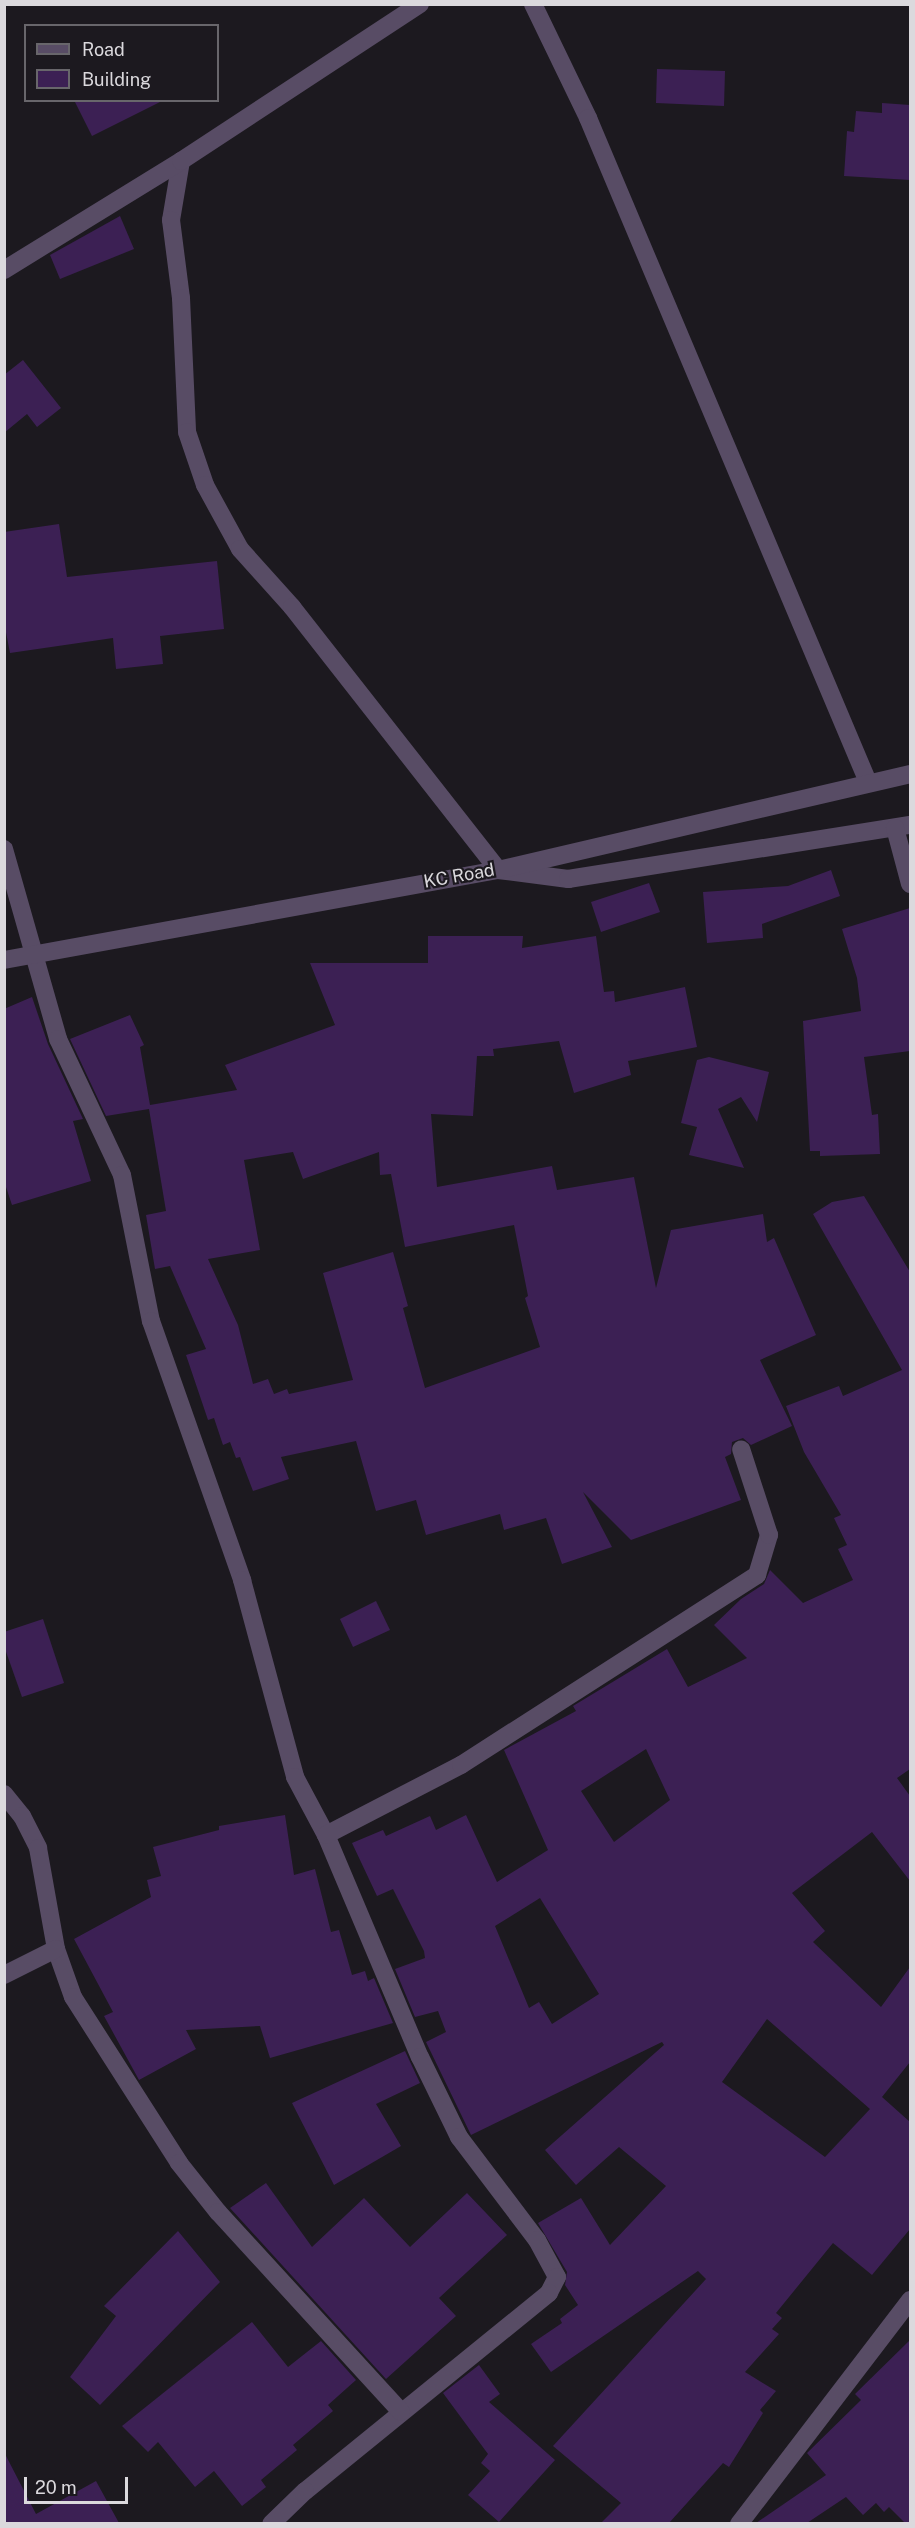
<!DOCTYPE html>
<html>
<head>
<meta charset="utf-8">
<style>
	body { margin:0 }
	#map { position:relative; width:915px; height:2528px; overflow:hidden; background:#1c191f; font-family:"Public Sans",sans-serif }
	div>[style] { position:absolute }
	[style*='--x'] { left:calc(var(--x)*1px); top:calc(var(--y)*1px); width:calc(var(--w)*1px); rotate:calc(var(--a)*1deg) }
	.building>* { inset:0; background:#3c2054 }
	.street>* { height:18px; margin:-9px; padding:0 9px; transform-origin:9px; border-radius:9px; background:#584c65 }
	span { translate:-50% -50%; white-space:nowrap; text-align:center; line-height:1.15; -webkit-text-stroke:4.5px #1c191f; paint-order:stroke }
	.street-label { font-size:18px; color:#dbd9dd }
	.frame { position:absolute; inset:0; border:6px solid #dbd9dd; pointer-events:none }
	.legend { position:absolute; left:24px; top:24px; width:195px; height:78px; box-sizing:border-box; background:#1c191f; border:2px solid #68666b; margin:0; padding:8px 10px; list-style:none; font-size:18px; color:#dbd9dd }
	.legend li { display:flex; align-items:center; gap:12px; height:30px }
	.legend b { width:30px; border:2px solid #68666b }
	.scale { position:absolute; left:24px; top:2477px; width:104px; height:27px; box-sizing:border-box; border:3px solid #dbd9dd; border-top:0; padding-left:8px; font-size:18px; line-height:21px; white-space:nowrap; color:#dbd9dd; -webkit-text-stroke:4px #1c191f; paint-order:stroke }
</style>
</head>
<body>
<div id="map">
	<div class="building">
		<i style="clip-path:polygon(657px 69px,725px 71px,724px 106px,656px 103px)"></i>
		<i style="clip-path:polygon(74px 100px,164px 100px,92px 136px)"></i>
		<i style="clip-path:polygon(882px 103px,910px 105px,910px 180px,844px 176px,847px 131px,854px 132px,856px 111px,882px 113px)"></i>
		<i style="clip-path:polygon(120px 216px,134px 249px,60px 279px,50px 255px)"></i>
		<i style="clip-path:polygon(23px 360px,61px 408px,37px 427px,27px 414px,4px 433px,4px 375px)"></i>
		<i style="clip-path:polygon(59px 524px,67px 577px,217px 561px,224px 629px,160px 636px,163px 664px,116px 669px,113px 638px,10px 653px,4px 622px,4px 532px)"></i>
		<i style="clip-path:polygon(831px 870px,840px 896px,762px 924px,763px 938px,707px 943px,703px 892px,788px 886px)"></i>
		<i style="clip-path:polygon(649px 883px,660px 912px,601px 932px,591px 902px)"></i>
		<i style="clip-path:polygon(910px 908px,910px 1051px,864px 1057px,872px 1115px,878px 1114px,880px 1154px,820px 1156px,820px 1151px,810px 1151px,803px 1021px,861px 1011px,857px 978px,842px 929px)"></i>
		<i style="clip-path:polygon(evenodd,428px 936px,523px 936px,522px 948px,596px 936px,604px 992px,614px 991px,615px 1002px,685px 987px,697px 1047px,628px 1061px,631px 1075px,574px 1093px,559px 1041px,493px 1049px,494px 1056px,477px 1056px,473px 1116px,431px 1114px,437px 1187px,552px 1166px,557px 1190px,634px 1177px,656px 1288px,671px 1230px,763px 1214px,767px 1242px,774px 1238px,816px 1335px,760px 1360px,792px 1426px,751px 1445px,743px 1438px,732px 1442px,731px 1454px,725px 1457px,741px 1500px,631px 1540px,583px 1492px,612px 1547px,562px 1564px,546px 1518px,504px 1530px,500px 1514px,426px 1535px,416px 1500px,376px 1511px,356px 1441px,281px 1457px,289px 1479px,253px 1491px,240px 1457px,236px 1458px,230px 1442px,223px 1445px,214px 1418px,208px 1420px,186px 1355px,206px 1349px,170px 1266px,155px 1269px,146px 1215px,166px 1211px,149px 1109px,106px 1116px,70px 1039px,130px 1015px,144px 1045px,140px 1047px,150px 1105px,237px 1090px,225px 1065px,335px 1025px,310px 963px,428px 963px,428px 936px,293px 1152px,303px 1179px,379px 1152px,380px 1175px,391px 1174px,405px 1247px,514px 1225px,528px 1296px,525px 1298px,540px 1347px,425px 1388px,403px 1308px,408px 1306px,393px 1252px,323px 1273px,353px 1380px,289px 1394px,287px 1389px,274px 1394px,268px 1379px,253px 1384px,238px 1325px,208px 1259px,260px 1250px,244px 1160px,293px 1152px)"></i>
		<i style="clip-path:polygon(32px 997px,48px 1044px,83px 1119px,73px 1121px,91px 1181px,12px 1205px,4px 1181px,4px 1009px)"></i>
		<i style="clip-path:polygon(709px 1057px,769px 1072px,757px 1122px,741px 1097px,718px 1109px,744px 1168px,689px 1155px,697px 1127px,681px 1123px,697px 1060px)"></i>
		<i style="clip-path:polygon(evenodd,864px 1196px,910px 1272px,910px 1769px,897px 1778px,910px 1796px,910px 1881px,872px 1832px,792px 1893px,825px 1931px,813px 1942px,881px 2007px,910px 1967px,910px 2062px,882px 2097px,910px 2122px,910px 2229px,872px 2275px,833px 2243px,776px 2313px,782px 2318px,772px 2329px,779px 2334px,745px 2372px,776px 2391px,760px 2410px,763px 2413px,729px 2467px,723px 2463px,669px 2523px,601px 2523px,621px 2503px,553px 2446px,706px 2279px,698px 2271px,551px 2372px,531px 2344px,562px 2323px,560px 2319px,578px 2305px,565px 2285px,567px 2272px,538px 2223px,581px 2198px,610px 2245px,666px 2186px,619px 2147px,576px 2185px,545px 2150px,664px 2045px,662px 2042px,471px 2135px,426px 2042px,446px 2032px,438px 2011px,415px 2017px,395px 1969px,425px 1958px,424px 1951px,393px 1889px,377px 1896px,352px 1843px,383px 1830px,386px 1836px,430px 1816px,436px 1830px,466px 1815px,497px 1882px,548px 1850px,504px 1750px,576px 1711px,573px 1706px,667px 1649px,688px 1687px,747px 1658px,714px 1625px,741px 1599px,764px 1584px,770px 1570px,803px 1603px,853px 1580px,838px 1549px,847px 1545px,834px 1518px,841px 1515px,804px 1452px,786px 1406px,839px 1386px,843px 1396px,902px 1370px,813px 1214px,832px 1202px,864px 1196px,646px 1749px,670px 1800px,614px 1842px,581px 1791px,646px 1749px,864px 1196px,540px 1898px,599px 1994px,552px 2024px,539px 2002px,529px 2008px,495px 1926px,540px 1898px,864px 1196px,767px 2019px,870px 2109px,825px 2157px,722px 2082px,767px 2019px)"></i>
		<i style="clip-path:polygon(376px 1601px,390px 1630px,353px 1647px,340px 1619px)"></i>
		<i style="clip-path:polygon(43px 1619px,64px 1683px,22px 1697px,4px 1646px,4px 1632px)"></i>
		<i style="clip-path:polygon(285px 1815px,294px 1875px,315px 1869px,331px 1932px,339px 1930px,352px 1975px,365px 1971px,368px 1981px,374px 1978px,393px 2023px,270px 2058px,260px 2026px,186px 2030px,196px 2049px,139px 2080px,104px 2016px,113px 2012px,74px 1939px,151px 1897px,147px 1880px,161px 1876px,153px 1847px,219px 1830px,219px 1826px)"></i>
		<i style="clip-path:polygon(405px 2051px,420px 2083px,376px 2104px,401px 2146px,334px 2185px,292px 2103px)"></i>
		<i style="clip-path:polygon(266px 2183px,312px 2247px,364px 2198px,410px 2247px,467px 2193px,507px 2235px,439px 2298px,456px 2316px,386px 2379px,230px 2208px)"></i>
		<i style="clip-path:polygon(178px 2231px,220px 2282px,100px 2405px,70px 2377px,116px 2316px,104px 2306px)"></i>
		<i style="clip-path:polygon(252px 2322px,288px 2367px,321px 2341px,356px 2380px,328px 2405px,333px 2411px,293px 2445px,297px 2450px,261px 2480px,266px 2487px,242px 2506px,214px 2471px,195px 2487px,158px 2442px,148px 2452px,122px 2426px)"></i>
		<i style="clip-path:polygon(910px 2340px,910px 2523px,905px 2523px,889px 2507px,884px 2512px,876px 2503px,863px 2515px,846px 2497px,807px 2523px,756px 2523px,826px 2475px,807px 2453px,861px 2400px,855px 2394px)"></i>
		<i style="clip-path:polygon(479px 2365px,500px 2394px,489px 2402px,555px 2460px,499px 2522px,468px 2495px,490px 2471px,481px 2463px,488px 2454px,443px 2393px)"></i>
		<i style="clip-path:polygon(4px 2452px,36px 2514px,96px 2481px,119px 2523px,4px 2523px)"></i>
	</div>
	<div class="street">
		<i style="--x:533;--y:4;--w:127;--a:64.2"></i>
		<i style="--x:588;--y:118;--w:721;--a:67.14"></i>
		<i style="--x:181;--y:161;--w:60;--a:99.6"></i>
		<i style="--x:171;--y:220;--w:79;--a:82.7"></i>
		<i style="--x:181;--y:298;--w:134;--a:87.4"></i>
		<i style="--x:187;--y:432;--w:56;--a:71.2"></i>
		<i style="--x:205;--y:485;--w:73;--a:61.3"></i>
		<i style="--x:240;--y:549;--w:78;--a:48.1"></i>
		<i style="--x:292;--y:607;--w:334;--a:51.9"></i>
		<i style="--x:498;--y:870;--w:71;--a:7.3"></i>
		<i style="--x:568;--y:879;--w:346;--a:-9"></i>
		<i style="--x:4;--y:270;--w:208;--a:-31.6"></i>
		<i style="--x:181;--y:161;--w:286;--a:-33.3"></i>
		<i style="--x:895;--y:828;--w:58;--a:75"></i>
		<i style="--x:4;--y:849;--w:198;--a:74.1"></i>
		<i style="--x:58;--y:1039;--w:150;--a:64.8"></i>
		<i style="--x:122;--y:1175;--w:149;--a:78.8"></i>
		<i style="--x:151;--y:1321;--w:275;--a:70.6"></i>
		<i style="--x:242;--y:1580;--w:204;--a:74.9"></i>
		<i style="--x:295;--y:1777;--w:66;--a:61.9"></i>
		<i style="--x:326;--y:1835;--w:241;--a:67.1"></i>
		<i style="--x:420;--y:2057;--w:89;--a:64"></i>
		<i style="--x:459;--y:2137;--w:129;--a:52.9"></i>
		<i style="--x:537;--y:2240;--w:42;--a:61.6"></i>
		<i style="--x:557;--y:2277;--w:18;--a:117"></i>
		<i style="--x:549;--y:2293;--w:314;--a:140.9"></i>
		<i style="--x:305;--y:2491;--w:47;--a:135.9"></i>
		<i style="--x:4;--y:960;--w:502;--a:-10.33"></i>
		<i style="--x:498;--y:870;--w:423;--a:-13.1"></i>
		<i style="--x:4;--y:1794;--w:28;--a:51"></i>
		<i style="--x:22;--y:1816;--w:36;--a:63"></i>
		<i style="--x:38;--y:1848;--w:103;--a:79.9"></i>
		<i style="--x:56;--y:1949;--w:51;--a:70.5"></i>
		<i style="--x:73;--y:1997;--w:197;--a:57.4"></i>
		<i style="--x:179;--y:2163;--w:63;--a:51.5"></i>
		<i style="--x:218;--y:2212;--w:271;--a:47.5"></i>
		<i style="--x:326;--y:1835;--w:152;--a:-27.4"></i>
		<i style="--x:461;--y:1765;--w:352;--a:-32.7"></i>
		<i style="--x:757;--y:1575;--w:42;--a:-73.3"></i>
		<i style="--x:769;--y:1535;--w:90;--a:-108"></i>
		<i style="--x:4;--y:1975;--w:58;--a:-26.6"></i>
		<i style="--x:739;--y:2524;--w:282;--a:-52.6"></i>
	</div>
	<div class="street-label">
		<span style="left:459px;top:876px;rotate:-10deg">KC Road</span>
	</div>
	<div class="frame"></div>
	<ul class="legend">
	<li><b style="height:8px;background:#584c65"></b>Road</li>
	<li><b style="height:16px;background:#3c2054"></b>Building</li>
	</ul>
	<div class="scale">20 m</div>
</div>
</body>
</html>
